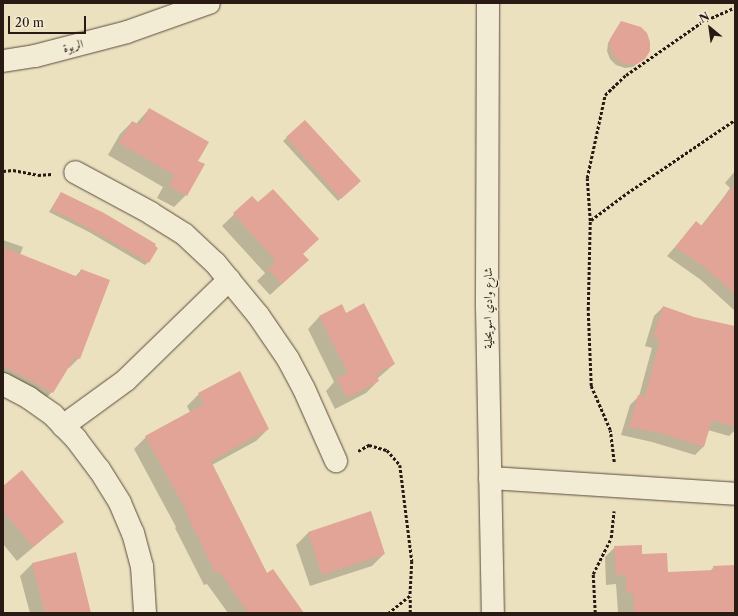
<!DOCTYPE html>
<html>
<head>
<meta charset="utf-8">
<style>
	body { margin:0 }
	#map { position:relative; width:738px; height:616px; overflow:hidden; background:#ece1bf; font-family:"Libre Caslon Text",Amiri,serif }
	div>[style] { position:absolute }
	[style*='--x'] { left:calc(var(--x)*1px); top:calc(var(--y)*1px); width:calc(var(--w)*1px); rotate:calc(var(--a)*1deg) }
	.shadow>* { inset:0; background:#0003 }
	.building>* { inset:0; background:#e1a496 }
	.path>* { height:2.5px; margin-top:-1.25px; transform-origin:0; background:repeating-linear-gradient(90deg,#291a14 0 3px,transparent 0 5px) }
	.roads { filter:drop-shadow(0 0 1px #5a4c3f) drop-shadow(0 0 1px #5a4c3f) }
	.minor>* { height:22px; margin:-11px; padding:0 11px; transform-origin:11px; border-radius:11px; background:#f3ecd5 }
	span { translate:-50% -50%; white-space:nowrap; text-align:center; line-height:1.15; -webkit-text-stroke:3px #f3ecd5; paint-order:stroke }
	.street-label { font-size:12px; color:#291a14 }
	.frame { position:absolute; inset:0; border:4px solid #291a14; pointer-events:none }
	.north { position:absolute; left:690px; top:8px; width:40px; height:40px; -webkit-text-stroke:3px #f3ecd5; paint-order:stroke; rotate:331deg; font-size:11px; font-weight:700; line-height:16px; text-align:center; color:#291a14 }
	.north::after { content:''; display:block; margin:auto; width:14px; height:18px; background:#291a14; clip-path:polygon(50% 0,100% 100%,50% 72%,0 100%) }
	.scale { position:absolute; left:8px; top:16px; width:78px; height:18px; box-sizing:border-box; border:2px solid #291a14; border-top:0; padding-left:5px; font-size:12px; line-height:14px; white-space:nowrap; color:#291a14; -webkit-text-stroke:3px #f3ecd5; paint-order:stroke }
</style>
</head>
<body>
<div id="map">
	<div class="shadow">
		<i style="clip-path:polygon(621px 22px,644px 58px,633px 67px,625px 68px,616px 65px,610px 59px,607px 51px,608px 43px)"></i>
		<i style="clip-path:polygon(149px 109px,197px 161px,186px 195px,174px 207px,157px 198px,163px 187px,108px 155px,120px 134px,132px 122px,136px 124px)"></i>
		<i style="clip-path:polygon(305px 121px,360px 181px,338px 201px,283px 141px)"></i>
		<i style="clip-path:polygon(735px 171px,735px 311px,701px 280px,667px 256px,696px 223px,701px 226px,723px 198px,730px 188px,725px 183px)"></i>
		<i style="clip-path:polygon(61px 193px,148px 262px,145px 265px,89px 232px,49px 212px)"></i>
		<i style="clip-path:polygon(252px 197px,302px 254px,296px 271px,270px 295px,257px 281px,265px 273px,222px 226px)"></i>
		<i style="clip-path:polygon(3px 240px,23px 247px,20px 255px,75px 277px,81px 270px,79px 358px,69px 368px,67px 368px,52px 392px,42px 402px,3px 380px)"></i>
		<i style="clip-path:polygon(342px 306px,346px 314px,394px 364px,377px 379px,378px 381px,366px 393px,335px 409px,326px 391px,334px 382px,308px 329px,319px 317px)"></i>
		<i style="clip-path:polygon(663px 307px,693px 318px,735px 327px,735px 430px,729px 436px,708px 430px,703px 447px,695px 455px,652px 442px,621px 435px,630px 405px,639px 396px,652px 348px,645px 346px,654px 316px)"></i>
		<i style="clip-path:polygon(199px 394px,268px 429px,256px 441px,212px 465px,267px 574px,302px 613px,228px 613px,207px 584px,204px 585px,175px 528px,176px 527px,134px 449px,146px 437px,190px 412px,187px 406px)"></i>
		<i style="clip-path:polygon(3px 487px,63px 522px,17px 561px,3px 544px)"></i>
		<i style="clip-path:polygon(370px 512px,384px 554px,372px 566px,310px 586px,296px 545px,308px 533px)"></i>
		<i style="clip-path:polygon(615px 547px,641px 555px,667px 573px,710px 571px,714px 567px,734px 613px,618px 613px,616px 584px,606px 585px,605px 557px)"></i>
		<i style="clip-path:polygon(75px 553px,90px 613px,30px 613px,20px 576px,32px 564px)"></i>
	</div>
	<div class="building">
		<i style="clip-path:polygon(621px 21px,641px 27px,647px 33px,650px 42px,650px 51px,645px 59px,637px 64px,628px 65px,620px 62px,613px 56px,610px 48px,610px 39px)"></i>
		<i style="clip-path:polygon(149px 108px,209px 142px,198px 161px,205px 164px,187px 196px,169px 186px,174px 175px,119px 143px,132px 121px,140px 125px)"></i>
		<i style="clip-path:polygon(305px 120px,361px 181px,341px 199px,286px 137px)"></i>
		<i style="clip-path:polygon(735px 184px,735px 294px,703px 266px,675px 247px,696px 221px,702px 226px)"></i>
		<i style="clip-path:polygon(273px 189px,319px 239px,303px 254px,309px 260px,282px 284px,268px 269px,276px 261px,233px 213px,252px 196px,258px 202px)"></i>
		<i style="clip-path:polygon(61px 192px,104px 213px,156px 244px,155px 246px,158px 248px,149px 263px,92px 230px,51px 209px)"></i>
		<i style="clip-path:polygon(3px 247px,78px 277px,81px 269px,110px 280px,80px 359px,75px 357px,53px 393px,3px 366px)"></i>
		<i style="clip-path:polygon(364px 303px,395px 364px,376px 374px,379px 381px,347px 398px,337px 378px,348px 373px,319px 316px,342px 304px,346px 313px)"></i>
		<i style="clip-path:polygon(663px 306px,694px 317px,735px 326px,735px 427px,712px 420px,704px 447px,661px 433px,629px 427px,638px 395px,645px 397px,660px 339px,653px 337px)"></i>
		<i style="clip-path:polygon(240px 371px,269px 429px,211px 461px,267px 573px,273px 569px,304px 613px,248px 613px,220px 572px,216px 574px,187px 515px,188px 514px,145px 436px,204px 404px,198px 393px)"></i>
		<i style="clip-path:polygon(22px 470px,64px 522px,33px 547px,3px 511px,3px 486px)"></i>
		<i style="clip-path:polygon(371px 511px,385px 554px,322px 575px,308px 532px)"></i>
		<i style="clip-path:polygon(642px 545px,642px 554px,667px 553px,668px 572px,714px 570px,713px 566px,735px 565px,735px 613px,634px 613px,633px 593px,626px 593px,626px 575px,616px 575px,614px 546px)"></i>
		<i style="clip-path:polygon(76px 552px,91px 613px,45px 613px,32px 563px)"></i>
	</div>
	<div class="path">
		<i style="--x:3;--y:171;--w:10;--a:-6"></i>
		<i style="--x:13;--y:170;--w:25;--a:11"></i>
		<i style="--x:38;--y:175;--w:14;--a:-4"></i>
		<i style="--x:591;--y:220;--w:45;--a:-36.9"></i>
		<i style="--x:627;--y:193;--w:130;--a:-34.1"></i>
		<i style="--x:358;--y:451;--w:13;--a:-29"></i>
		<i style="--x:369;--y:445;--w:19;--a:16"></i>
		<i style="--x:387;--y:450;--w:20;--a:49"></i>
		<i style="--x:400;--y:465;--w:97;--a:82.9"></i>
		<i style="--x:412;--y:561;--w:35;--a:93"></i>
		<i style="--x:410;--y:596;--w:27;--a:141"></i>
		<i style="--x:614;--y:462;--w:32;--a:-97"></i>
		<i style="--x:610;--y:430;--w:48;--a:-113.4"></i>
		<i style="--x:591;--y:386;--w:76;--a:-92.3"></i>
		<i style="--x:588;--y:310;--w:89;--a:-88.7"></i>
		<i style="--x:590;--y:221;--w:43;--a:-94"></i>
		<i style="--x:587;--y:178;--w:85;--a:-77.8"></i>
		<i style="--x:605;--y:95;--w:29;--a:-44"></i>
		<i style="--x:626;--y:75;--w:93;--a:-34.9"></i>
		<i style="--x:702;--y:22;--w:36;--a:-24"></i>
		<i style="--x:410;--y:613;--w:16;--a:-90"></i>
		<i style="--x:595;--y:613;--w:39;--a:-93"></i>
		<i style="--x:593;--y:574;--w:40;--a:-63.4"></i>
		<i style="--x:611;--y:538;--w:27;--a:-84"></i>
	</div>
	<div class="roads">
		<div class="minor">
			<i style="--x:488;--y:3;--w:304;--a:90.2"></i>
			<i style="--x:487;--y:307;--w:306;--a:88.9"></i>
			<i style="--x:3;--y:61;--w:32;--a:-9"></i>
			<i style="--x:35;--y:56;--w:95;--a:-14.6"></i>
			<i style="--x:127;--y:32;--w:87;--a:-19.5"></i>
			<i style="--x:229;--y:280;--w:45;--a:50.4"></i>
			<i style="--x:258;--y:315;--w:53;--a:55.7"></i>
			<i style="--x:288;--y:359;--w:34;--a:62"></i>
			<i style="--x:304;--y:389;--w:79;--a:66"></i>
			<i style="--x:3;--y:384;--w:30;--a:28"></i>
			<i style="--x:29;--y:398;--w:29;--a:35"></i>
			<i style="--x:53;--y:415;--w:33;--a:46"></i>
			<i style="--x:76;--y:439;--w:38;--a:53"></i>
			<i style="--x:99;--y:469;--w:40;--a:58"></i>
			<i style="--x:120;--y:503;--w:33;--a:67"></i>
			<i style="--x:133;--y:533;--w:34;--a:75"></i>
			<i style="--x:142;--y:566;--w:47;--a:86.3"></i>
			<i style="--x:63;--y:426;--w:78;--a:-36.1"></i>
			<i style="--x:126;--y:380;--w:144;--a:-44.2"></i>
			<i style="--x:229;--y:280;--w:22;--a:-129"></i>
			<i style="--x:215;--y:263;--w:42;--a:-136.9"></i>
			<i style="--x:184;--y:234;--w:39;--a:-148"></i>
			<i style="--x:151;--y:213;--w:86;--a:-151.7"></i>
			<i style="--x:490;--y:478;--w:246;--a:3.7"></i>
		</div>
	</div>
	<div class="street-label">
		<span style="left:73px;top:46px;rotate:-15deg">الربوة</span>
		<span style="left:488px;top:308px;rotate:-90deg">شارع وادي اسويحلية</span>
	</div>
	<div class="frame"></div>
	<div class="north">N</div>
	<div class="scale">20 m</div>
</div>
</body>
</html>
